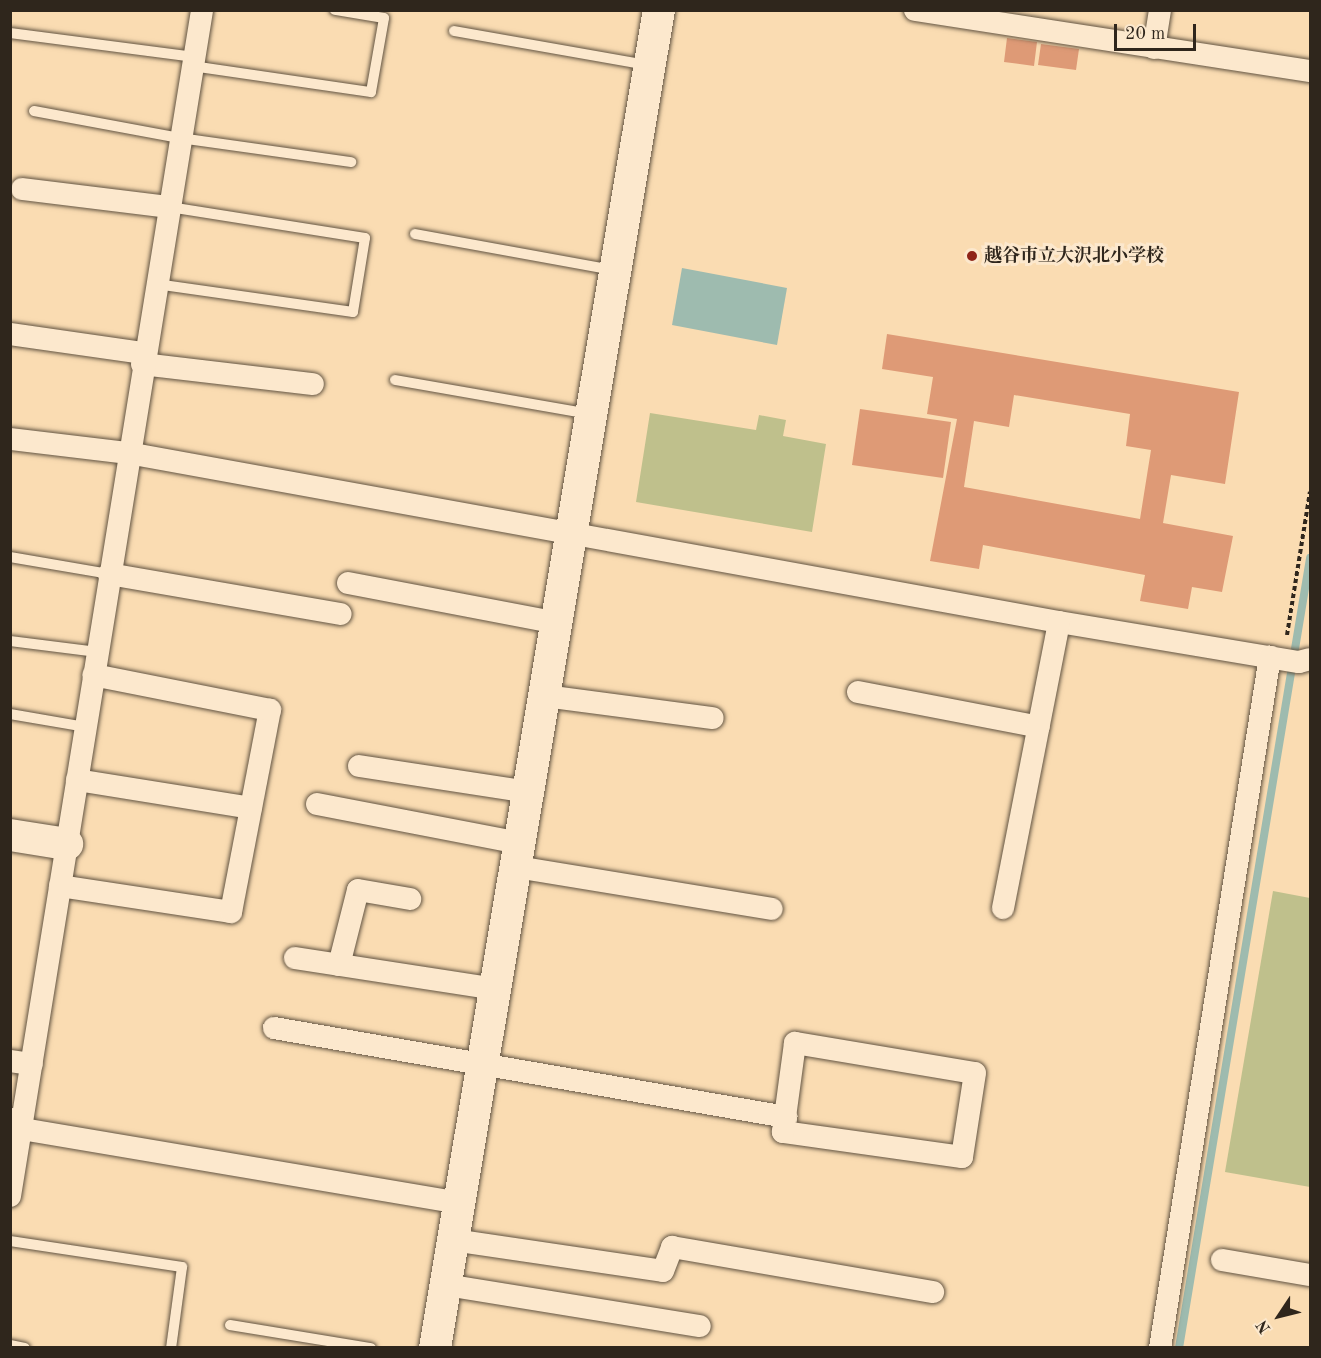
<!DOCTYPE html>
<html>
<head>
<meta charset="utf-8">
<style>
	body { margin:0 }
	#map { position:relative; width:1321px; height:1358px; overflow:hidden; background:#fadcb2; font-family:"Old Standard TT","Noto Serif JP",serif }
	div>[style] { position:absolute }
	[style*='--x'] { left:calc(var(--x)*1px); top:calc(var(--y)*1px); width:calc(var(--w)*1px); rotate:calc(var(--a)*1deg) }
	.green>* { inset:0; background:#bfc08c }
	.water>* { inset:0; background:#9ebbaf }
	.stream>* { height:8px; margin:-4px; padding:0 4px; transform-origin:4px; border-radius:4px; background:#9ebbaf }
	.building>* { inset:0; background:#de9a76 }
	.path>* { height:4px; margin-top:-2px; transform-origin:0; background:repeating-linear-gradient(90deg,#2f261c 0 4.5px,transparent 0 7.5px) }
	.roads { filter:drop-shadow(0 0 2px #625442) drop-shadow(0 0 2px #625442) }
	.lane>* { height:10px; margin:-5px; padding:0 5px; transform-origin:5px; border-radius:5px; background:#fce8cd }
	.street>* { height:22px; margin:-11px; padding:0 11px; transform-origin:11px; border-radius:11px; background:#fce8cd }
	.secondary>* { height:32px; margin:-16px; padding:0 16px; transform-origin:16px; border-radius:16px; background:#fce8cd }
	.dots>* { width:16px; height:16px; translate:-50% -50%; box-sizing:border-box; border:3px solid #fce8cd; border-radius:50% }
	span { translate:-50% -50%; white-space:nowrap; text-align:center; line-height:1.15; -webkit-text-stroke:6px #fce8cd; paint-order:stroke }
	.poi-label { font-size:18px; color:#2f261c; font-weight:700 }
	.left { translate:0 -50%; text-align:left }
	.frame { position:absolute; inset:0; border:12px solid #2f261c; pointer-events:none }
	.north { position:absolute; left:1249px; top:1286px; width:60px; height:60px; -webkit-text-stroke:4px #fce8cd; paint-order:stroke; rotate:235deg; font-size:16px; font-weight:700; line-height:24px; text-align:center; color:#2f261c }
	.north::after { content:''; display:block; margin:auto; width:21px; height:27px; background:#2f261c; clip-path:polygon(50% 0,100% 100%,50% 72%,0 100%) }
	.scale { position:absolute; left:1114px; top:24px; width:82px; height:27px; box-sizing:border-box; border:3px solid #2f261c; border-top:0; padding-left:8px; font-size:18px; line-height:21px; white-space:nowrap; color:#2f261c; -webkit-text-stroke:4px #fce8cd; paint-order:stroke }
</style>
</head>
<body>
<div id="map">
	<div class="green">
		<i style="clip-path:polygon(650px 413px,756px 430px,759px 415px,786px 420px,783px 436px,826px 444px,812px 532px,636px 502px)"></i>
		<i style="clip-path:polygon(1273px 891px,1310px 898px,1310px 1187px,1225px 1172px)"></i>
	</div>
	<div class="water">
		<i style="clip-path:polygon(682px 268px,787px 288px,777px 345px,672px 325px)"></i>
	</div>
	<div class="stream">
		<i style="--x:1179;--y:1348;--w:801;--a:-80.58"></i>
	</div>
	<div class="building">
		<i style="clip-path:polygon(1007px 38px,1037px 42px,1034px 66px,1004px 62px)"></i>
		<i style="clip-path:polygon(1041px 44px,1079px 49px,1076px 70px,1038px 65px)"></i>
		<i style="clip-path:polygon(evenodd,887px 334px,1239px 392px,1225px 484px,1171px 475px,1163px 523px,1233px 536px,1222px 592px,1192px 587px,1188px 609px,1140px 601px,1145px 575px,983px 545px,979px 569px,930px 561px,957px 419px,927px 414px,933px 377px,882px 369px,887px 334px,1014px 395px,1130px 414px,1126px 446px,1151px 450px,1140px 519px,964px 487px,974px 421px,1009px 427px,1014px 395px)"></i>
		<i style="clip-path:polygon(860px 409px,951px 422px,943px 478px,852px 465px)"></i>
	</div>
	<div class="path">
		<i style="--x:1287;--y:635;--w:145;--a:-80.9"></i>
	</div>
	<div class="roads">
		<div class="lane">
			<i style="--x:454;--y:31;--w:196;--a:10"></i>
			<i style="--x:10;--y:33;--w:186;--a:7.4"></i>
			<i style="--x:192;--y:66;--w:181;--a:8.3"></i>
			<i style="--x:371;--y:92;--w:75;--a:-80"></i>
			<i style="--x:384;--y:18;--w:50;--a:-170.7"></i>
			<i style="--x:34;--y:111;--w:148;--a:10.5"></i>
			<i style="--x:180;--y:138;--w:173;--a:8"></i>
			<i style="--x:415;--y:234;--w:201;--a:10.3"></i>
			<i style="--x:156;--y:284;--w:199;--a:8.1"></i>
			<i style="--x:353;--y:312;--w:75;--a:-80.8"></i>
			<i style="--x:365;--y:238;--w:198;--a:-171"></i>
			<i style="--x:395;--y:380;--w:197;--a:9.9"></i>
			<i style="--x:10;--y:557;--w:100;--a:9.7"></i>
			<i style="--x:10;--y:641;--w:88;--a:7.2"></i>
			<i style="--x:10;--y:714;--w:76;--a:9.8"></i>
			<i style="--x:10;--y:1241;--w:174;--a:8.6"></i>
			<i style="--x:182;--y:1267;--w:82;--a:97.7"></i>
			<i style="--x:230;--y:1325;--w:143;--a:9.3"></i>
			<i style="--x:10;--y:1345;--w:15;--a:11"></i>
		</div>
		<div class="street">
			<i style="--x:915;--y:10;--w:400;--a:8.8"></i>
			<i style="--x:1154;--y:48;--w:38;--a:-81"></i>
			<i style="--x:22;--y:189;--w:148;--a:7"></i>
			<i style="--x:10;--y:334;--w:135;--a:8.1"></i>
			<i style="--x:142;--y:364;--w:172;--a:6.7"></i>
			<i style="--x:10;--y:439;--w:119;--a:6.8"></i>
			<i style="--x:128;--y:453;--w:946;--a:10.29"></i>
			<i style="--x:1059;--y:622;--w:243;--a:9.5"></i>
			<i style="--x:1299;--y:662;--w:11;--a:-15"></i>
			<i style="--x:109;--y:574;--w:235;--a:9.8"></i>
			<i style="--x:348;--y:583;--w:213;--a:10.8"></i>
			<i style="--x:858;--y:692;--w:184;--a:10.9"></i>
			<i style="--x:545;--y:696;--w:169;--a:7.5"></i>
			<i style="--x:359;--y:766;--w:171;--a:8.7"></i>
			<i style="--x:77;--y:780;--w:176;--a:9.1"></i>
			<i style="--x:317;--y:804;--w:207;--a:10.9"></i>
			<i style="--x:516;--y:867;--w:259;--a:9.3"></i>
			<i style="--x:60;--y:886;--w:173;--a:8.6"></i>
			<i style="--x:231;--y:912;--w:206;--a:-79.1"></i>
			<i style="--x:270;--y:710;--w:180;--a:-168.8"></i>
			<i style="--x:1003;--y:908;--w:291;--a:-78.9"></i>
			<i style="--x:295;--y:958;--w:203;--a:8.8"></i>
			<i style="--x:339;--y:965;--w:77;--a:-75.8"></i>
			<i style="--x:358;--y:890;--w:53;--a:9.8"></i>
			<i style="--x:274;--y:1028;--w:520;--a:9.86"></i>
			<i style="--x:795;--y:1043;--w:182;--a:9.5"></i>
			<i style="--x:975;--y:1073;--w:85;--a:98.8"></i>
			<i style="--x:962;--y:1157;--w:181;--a:-172"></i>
			<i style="--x:783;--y:1132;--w:90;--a:-82.3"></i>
			<i style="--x:10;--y:1061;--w:22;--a:8"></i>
			<i style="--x:12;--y:1119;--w:14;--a:45"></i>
			<i style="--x:22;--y:1129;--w:443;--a:9.6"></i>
			<i style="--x:10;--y:1196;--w:1201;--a:-80.8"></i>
			<i style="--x:453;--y:1240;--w:212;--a:8.4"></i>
			<i style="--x:663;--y:1271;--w:26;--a:-69"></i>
			<i style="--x:672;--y:1247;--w:265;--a:9.8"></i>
			<i style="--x:1222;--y:1260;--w:89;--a:9.7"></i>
			<i style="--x:446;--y:1285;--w:257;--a:9.2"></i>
			<i style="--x:1160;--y:1348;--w:700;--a:-80.96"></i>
		</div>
		<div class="secondary">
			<i style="--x:10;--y:835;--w:58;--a:9"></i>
			<i style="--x:435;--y:1348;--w:1357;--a:-80.5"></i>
		</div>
	</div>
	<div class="dots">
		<i style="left:972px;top:256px;background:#8f2418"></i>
	</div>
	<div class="poi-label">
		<span class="left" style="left:984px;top:256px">越谷市立大沢北小学校</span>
	</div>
	<div class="frame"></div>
	<div class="north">N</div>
	<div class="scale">20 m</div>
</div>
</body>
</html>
